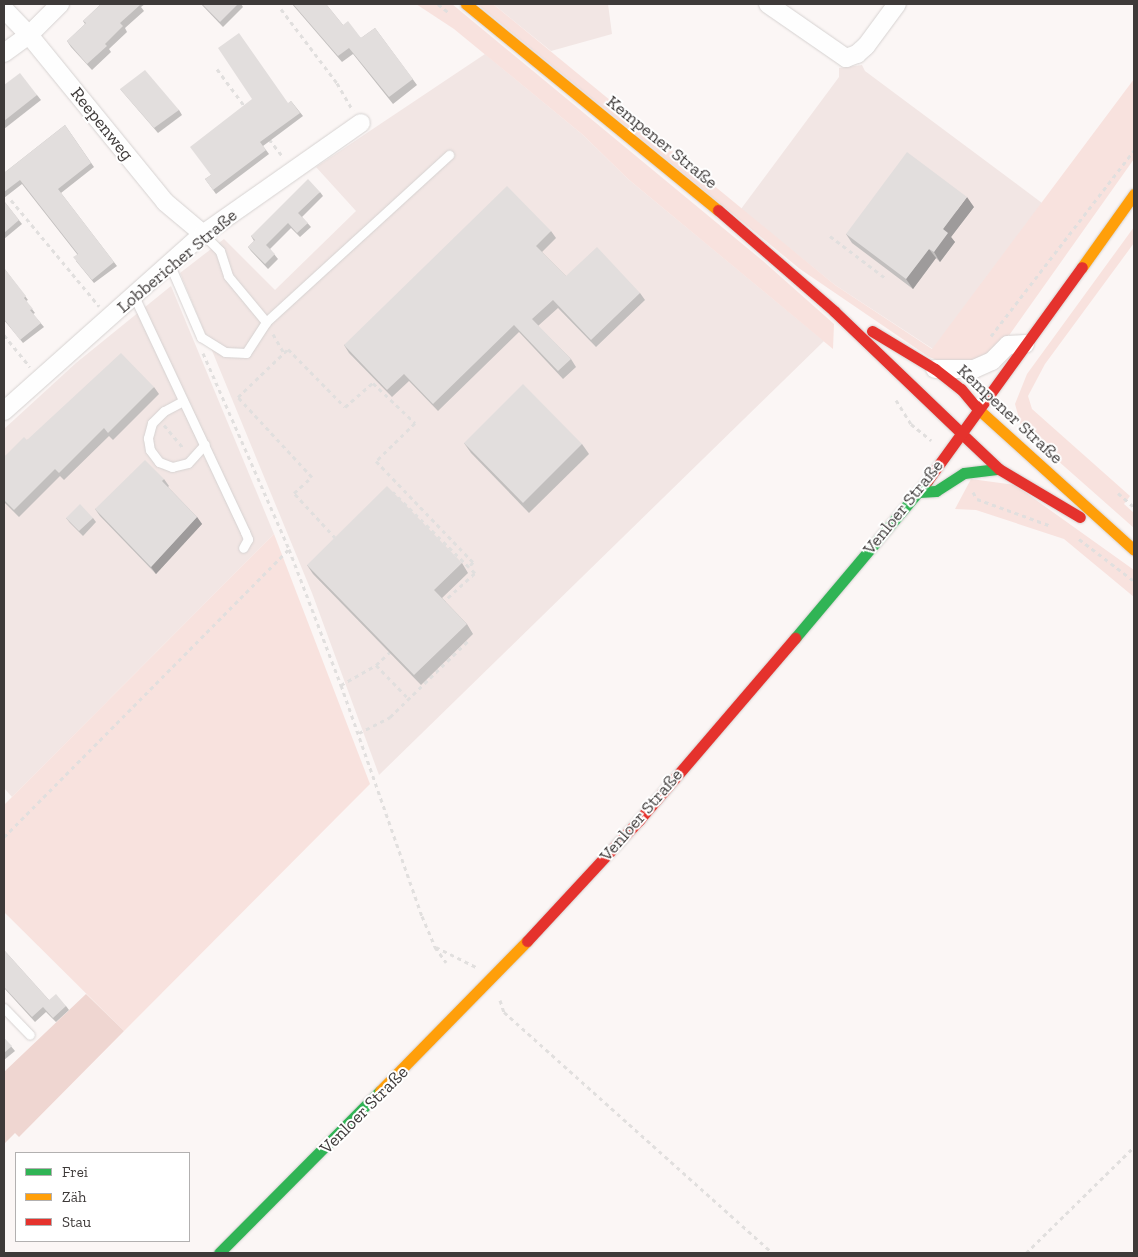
<!DOCTYPE html>
<html>
<head>
<meta charset="utf-8">
<style>
	body { margin:0 }
	#map { position:relative; width:1138px; height:1257px; overflow:hidden; background:#fbf6f5; font-family:"Zilla Slab",serif }
	div>[style] { position:absolute }
	[style*='--x'] { left:calc(var(--x)*1px); top:calc(var(--y)*1px); width:calc(var(--w)*1px); rotate:calc(var(--a)*1deg) }
	.built>* { inset:0; background:#f2e6e4 }
	.green>* { inset:0; background:#f8e2de }
	.forest>* { inset:0; background:#efd6d1 }
	.path>* { height:3px; margin-top:-1.5px; transform-origin:0; background:repeating-linear-gradient(90deg,#e1dfde 0 4px,transparent 0 8px) }
	.roads { filter:drop-shadow(0 0 1px #d6d2d1) drop-shadow(0 0 1px #d6d2d1) }
	.lane>* { height:9px; margin:-4.5px; padding:0 4.5px; transform-origin:4.5px; border-radius:4.5px; background:#fefefe }
	.street>* { height:18px; margin:-9px; padding:0 9px; transform-origin:9px; border-radius:9px; background:#fefefe }
	.fast>* { height:11px; margin:-5.5px; padding:0 5.5px; transform-origin:5.5px; border-radius:5.5px; background:#30b455 }
	.slow>* { height:11px; margin:-5.5px; padding:0 5.5px; transform-origin:5.5px; border-radius:5.5px; background:#ff9f0a }
	.jam>* { height:11px; margin:-5.5px; padding:0 5.5px; transform-origin:5.5px; border-radius:5.5px; background:#e5322d }
	.wall>* { inset:0; background:#c2bfbe }
	.shaded-wall>* { inset:0; background:#9e9b9b }
	.building>* { inset:0; background:#e2dedd }
	span { translate:-50% -50%; white-space:nowrap; text-align:center; line-height:1.15; -webkit-text-stroke:4px #fff; paint-order:stroke }
	.street-label { font-size:18px; color:#3e3a39 }
	.frame { position:absolute; inset:0; border:5px solid #3e3a39; pointer-events:none }
	.legend { position:absolute; left:15px; top:1152px; width:175px; height:90px; box-sizing:border-box; background:#fff; border:1px solid #b2b0b0; margin:0; padding:6px 9px; list-style:none; font-size:15px; color:#3e3a39 }
	.legend li { display:flex; align-items:center; gap:10px; height:25px }
	.legend b { width:25px; border:1px solid #b2b0b0 }
</style>
</head>
<body>
<div id="map">
	<div class="built">
		<i style="clip-path:polygon(493px 4px,608px 4px,612px 34px,551px 51px)"></i>
		<i style="clip-path:polygon(485px 54px,583px 135px,628px 179px,824px 341px,379px 775px,312px 593px,180px 273px,224px 239px,275px 290px,356px 211px,316px 167px)"></i>
		<i style="clip-path:polygon(862px 65px,865px 71px,1042px 203px,933px 349px,835px 285px,741px 209px,839px 77px,839px 68px)"></i>
		<i style="clip-path:polygon(171px 286px,274px 534px,12px 797px,4px 788px,4px 429px,76px 363px)"></i>
	</div>
	<div class="green">
		<i style="clip-path:polygon(416px 4px,452px 4px,763px 261px,834px 324px,833px 349px,628px 179px,583px 135px,454px 29px)"></i>
		<i style="clip-path:polygon(477px 4px,493px 4px,835px 285px,932px 349px,1134px 79px,1134px 159px,1005px 341px,991px 355px,976px 361px,950px 365px,929px 357px,800px 269px)"></i>
		<i style="clip-path:polygon(1134px 227px,1134px 243px,1045px 364px,1028px 396px,1032px 409px,1130px 496px,1124px 504px,1134px 513px,1134px 528px,1022px 429px,1015px 404px,1027px 374px)"></i>
		<i style="clip-path:polygon(971px 479px,1015px 485px,1134px 570px,1134px 597px,1064px 539px,976px 510px,955px 509px)"></i>
		<i style="clip-path:polygon(274px 534px,370px 784px,124px 1031px,4px 912px,4px 805px)"></i>
	</div>
	<div class="forest">
		<i style="clip-path:polygon(86px 994px,124px 1031px,19px 1137px,15px 1133px,4px 1144px,4px 1072px)"></i>
	</div>
	<div class="path">
		<i style="--x:438;--y:4;--w:13;--a:39"></i>
		<i style="--x:281;--y:9;--w:93;--a:52.9"></i>
		<i style="--x:337;--y:83;--w:32;--a:60"></i>
		<i style="--x:217;--y:69;--w:49;--a:53.4"></i>
		<i style="--x:269;--y:139;--w:24;--a:52"></i>
		<i style="--x:11;--y:200;--w:138;--a:50.3"></i>
		<i style="--x:830;--y:236;--w:68;--a:37.2"></i>
		<i style="--x:273;--y:334;--w:22;--a:60"></i>
		<i style="--x:4;--y:335;--w:41;--a:50.9"></i>
		<i style="--x:991;--y:336;--w:235;--a:-52.4"></i>
		<i style="--x:288;--y:349;--w:81;--a:45.5"></i>
		<i style="--x:345;--y:407;--w:37;--a:-41"></i>
		<i style="--x:373;--y:383;--w:58;--a:43.6"></i>
		<i style="--x:415;--y:423;--w:54;--a:135.7"></i>
		<i style="--x:376;--y:461;--w:140;--a:46.2"></i>
		<i style="--x:473;--y:562;--w:6;--a:129"></i>
		<i style="--x:469;--y:567;--w:107;--a:-135.4"></i>
		<i style="--x:393;--y:492;--w:74;--a:135"></i>
		<i style="--x:341;--y:544;--w:69;--a:-132.7"></i>
		<i style="--x:294;--y:493;--w:24;--a:-42"></i>
		<i style="--x:312;--y:477;--w:109;--a:-132.8"></i>
		<i style="--x:238;--y:397;--w:69;--a:-43.8"></i>
		<i style="--x:203;--y:353;--w:214;--a:66.3"></i>
		<i style="--x:289;--y:549;--w:146;--a:69.1"></i>
		<i style="--x:341;--y:685;--w:245;--a:70.7"></i>
		<i style="--x:422;--y:916;--w:34;--a:67"></i>
		<i style="--x:435;--y:947;--w:19;--a:54"></i>
		<i style="--x:896;--y:400;--w:28;--a:58"></i>
		<i style="--x:911;--y:424;--w:26;--a:39"></i>
		<i style="--x:164;--y:425;--w:31;--a:50"></i>
		<i style="--x:973;--y:492;--w:8;--a:60"></i>
		<i style="--x:977;--y:499;--w:79;--a:20"></i>
		<i style="--x:1118;--y:493;--w:21;--a:41"></i>
		<i style="--x:1079;--y:539;--w:69;--a:37.4"></i>
		<i style="--x:442;--y:603;--w:45;--a:-42.3"></i>
		<i style="--x:475;--y:573;--w:8;--a:-135"></i>
		<i style="--x:376;--y:665;--w:47;--a:45.9"></i>
		<i style="--x:341;--y:685;--w:40;--a:-29.7"></i>
		<i style="--x:376;--y:665;--w:22;--a:-43"></i>
		<i style="--x:359;--y:733;--w:35;--a:-27"></i>
		<i style="--x:390;--y:717;--w:109;--a:-44.3"></i>
		<i style="--x:4;--y:837;--w:405;--a:-45.3"></i>
		<i style="--x:436;--y:947;--w:45;--a:26.6"></i>
		<i style="--x:500;--y:1000;--w:13;--a:72"></i>
		<i style="--x:504;--y:1012;--w:361;--a:41.9"></i>
		<i style="--x:1026;--y:1253;--w:151;--a:-44.5"></i>
	</div>
	<div class="roads">
		<div class="lane">
			<i style="--x:203;--y:234;--w:24;--a:45"></i>
			<i style="--x:220;--y:251;--w:26;--a:72"></i>
			<i style="--x:228;--y:276;--w:60;--a:50.4"></i>
			<i style="--x:169;--y:263;--w:81;--a:66.6"></i>
			<i style="--x:201;--y:337;--w:28;--a:32"></i>
			<i style="--x:225;--y:352;--w:21;--a:3"></i>
			<i style="--x:246;--y:353;--w:37;--a:-57"></i>
			<i style="--x:266;--y:322;--w:248;--a:-42.4"></i>
			<i style="--x:134;--y:296;--w:261;--a:64.8"></i>
			<i style="--x:245;--y:532;--w:8;--a:67"></i>
			<i style="--x:248;--y:539;--w:10;--a:119"></i>
			<i style="--x:183;--y:401;--w:21;--a:152"></i>
			<i style="--x:164;--y:411;--w:17;--a:135"></i>
			<i style="--x:152;--y:423;--w:16;--a:105"></i>
			<i style="--x:148;--y:438;--w:12;--a:81"></i>
			<i style="--x:150;--y:450;--w:15;--a:53"></i>
			<i style="--x:159;--y:462;--w:14;--a:21"></i>
			<i style="--x:172;--y:467;--w:16;--a:-14"></i>
			<i style="--x:188;--y:463;--w:25;--a:-48"></i>
			<i style="--x:4;--y:1008;--w:37;--a:46"></i>
		</div>
		<div class="street">
			<i style="--x:768;--y:4;--w:95;--a:34.7"></i>
			<i style="--x:846;--y:58;--w:12;--a:-20"></i>
			<i style="--x:857;--y:54;--w:12;--a:-42"></i>
			<i style="--x:866;--y:46;--w:52;--a:-53.6"></i>
			<i style="--x:4;--y:9;--w:36;--a:46"></i>
			<i style="--x:29;--y:35;--w:215;--a:50.8"></i>
			<i style="--x:165;--y:202;--w:50;--a:40.1"></i>
			<i style="--x:4;--y:53;--w:31;--a:-36"></i>
			<i style="--x:29;--y:35;--w:44;--a:-45"></i>
			<i style="--x:935;--y:369;--w:39;--a:0"></i>
			<i style="--x:974;--y:369;--w:20;--a:-24"></i>
			<i style="--x:992;--y:361;--w:23;--a:-45"></i>
			<i style="--x:1008;--y:345;--w:17;--a:-3"></i>
			<i style="--x:4;--y:411;--w:266;--a:-41.7"></i>
			<i style="--x:203;--y:234;--w:193;--a:-35.1"></i>
		</div>
		<div class="fast">
			<i style="--x:919;--y:492;--w:17;--a:-3"></i>
			<i style="--x:936;--y:491;--w:33;--a:-33"></i>
			<i style="--x:964;--y:473;--w:35;--a:-7"></i>
			<i style="--x:795;--y:638;--w:205;--a:-49.9"></i>
			<i style="--x:219;--y:1253;--w:228;--a:-45.2"></i>
		</div>
		<div class="slow">
			<i style="--x:466;--y:4;--w:325;--a:39.3"></i>
			<i style="--x:1082;--y:267;--w:90;--a:-54.5"></i>
			<i style="--x:978;--y:409;--w:210;--a:42.1"></i>
			<i style="--x:380;--y:1091;--w:210;--a:-45.6"></i>
		</div>
		<div class="jam">
			<i style="--x:718;--y:210;--w:154;--a:41"></i>
			<i style="--x:834;--y:311;--w:176;--a:43.8"></i>
			<i style="--x:872;--y:331;--w:74;--a:31.1"></i>
			<i style="--x:935;--y:369;--w:33;--a:38"></i>
			<i style="--x:961;--y:389;--w:26;--a:50"></i>
			<i style="--x:961;--y:433;--w:52;--a:43.5"></i>
			<i style="--x:999;--y:469;--w:94;--a:30.7"></i>
			<i style="--x:927;--y:481;--w:264;--a:-54.1"></i>
			<i style="--x:527;--y:941;--w:165;--a:-47.2"></i>
			<i style="--x:639;--y:820;--w:240;--a:-49.4"></i>
		</div>
	</div>
	<div class="wall">
		<i style="clip-path:polygon(101px 4px,145px 4px,141px 7px,144px 11px,125px 28px,127px 32px,109px 49px,111px 52px,92px 70px,71px 47px,67px 41px,85px 24px,83px 21px)"></i>
		<i style="clip-path:polygon(201px 4px,241px 4px,243px 7px,223px 27px)"></i>
		<i style="clip-path:polygon(292px 4px,326px 4px,343px 25px,361px 38px,375px 28px,417px 85px,393px 104px,353px 54px,342px 62px)"></i>
		<i style="clip-path:polygon(4px 85px,37px 95px,41px 100px,4px 129px)"></i>
		<i style="clip-path:polygon(120px 89px,179px 110px,182px 115px,158px 133px)"></i>
		<i style="clip-path:polygon(291px 101px,303px 116px,263px 146px,269px 154px,216px 194px,205px 179px,211px 175px)"></i>
		<i style="clip-path:polygon(65px 125px,94px 167px,61px 193px,117px 266px,94px 283px,76px 261px,77px 254px,22px 184px,4px 198px,4px 173px)"></i>
		<i style="clip-path:polygon(320px 192px,323px 196px,302px 217px,311px 227px,300px 237px,291px 228px,270px 249px,278px 259px,268px 269px,251px 251px,248px 247px,254px 241px,251px 236px)"></i>
		<i style="clip-path:polygon(4px 201px,22px 224px,4px 239px)"></i>
		<i style="clip-path:polygon(974px 207px,951px 237px,955px 242px,940px 262px,936px 258px,913px 289px,852px 243px,846px 234px)"></i>
		<i style="clip-path:polygon(551px 231px,556px 238px,542px 252px,566px 276px,640px 293px,645px 300px,596px 347px,558px 308px,538px 326px,571px 359px,576px 367px,563px 379px,519px 332px,438px 411px,409px 381px,392px 397px,349px 353px,344px 345px)"></i>
		<i style="clip-path:polygon(4px 268px,28px 300px,26px 301px,35px 313px,33px 314px,44px 327px,23px 343px,4px 320px)"></i>
		<i style="clip-path:polygon(154px 387px,159px 394px,113px 440px,109px 436px,64px 480px,60px 476px,19px 517px,4px 502px,4px 457px,27px 440px)"></i>
		<i style="clip-path:polygon(464px 443px,582px 444px,589px 454px,529px 513px,471px 453px)"></i>
		<i style="clip-path:polygon(164px 479px,169px 486px,168px 487px,197px 517px,202px 524px,156px 574px,100px 516px,95px 509px)"></i>
		<i style="clip-path:polygon(66px 518px,93px 518px,96px 522px,83px 536px,70px 523px)"></i>
		<i style="clip-path:polygon(462px 563px,468px 573px,442px 598px,467px 624px,473px 634px,421px 685px,313px 574px,307px 565px)"></i>
		<i style="clip-path:polygon(4px 950px,49px 1000px,66px 1006px,69px 1010px,56px 1022px,46px 1012px,35px 1022px,4px 988px)"></i>
		<i style="clip-path:polygon(4px 1038px,15px 1051px,4px 1060px)"></i>
	</div>
	<div class="shaded-wall">
		<i style="clip-path:polygon(967px 197px,974px 207px,951px 237px,955px 242px,940px 262px,934px 252px,943px 229px)"></i>
		<i style="clip-path:polygon(929px 249px,936px 258px,913px 289px,906px 279px)"></i>
		<i style="clip-path:polygon(197px 517px,202px 524px,156px 574px,151px 567px)"></i>
	</div>
	<div class="building">
		<i style="clip-path:polygon(101px 4px,139px 4px,140px 5px,120px 23px,123px 26px,105px 44px,107px 46px,87px 64px,67px 41px,86px 23px,83px 21px)"></i>
		<i style="clip-path:polygon(202px 4px,238px 4px,220px 22px)"></i>
		<i style="clip-path:polygon(293px 4px,326px 4px,343px 25px,348px 21px,361px 38px,375px 28px,413px 79px,389px 97px,349px 48px,338px 56px)"></i>
		<i style="clip-path:polygon(239px 33px,288px 103px,291px 101px,300px 113px,260px 142px,266px 150px,213px 190px,205px 179px,211px 175px,190px 147px,252px 99px,218px 48px)"></i>
		<i style="clip-path:polygon(145px 70px,179px 110px,154px 128px,120px 89px)"></i>
		<i style="clip-path:polygon(20px 73px,37px 95px,4px 121px,4px 85px)"></i>
		<i style="clip-path:polygon(65px 125px,91px 163px,58px 189px,114px 262px,92px 280px,73px 257px,78px 254px,20px 180px,4px 192px,4px 173px)"></i>
		<i style="clip-path:polygon(907px 152px,967px 197px,943px 229px,948px 233px,934px 252px,929px 249px,906px 279px,846px 234px)"></i>
		<i style="clip-path:polygon(308px 179px,320px 192px,298px 213px,308px 223px,297px 233px,288px 223px,266px 245px,275px 254px,265px 264px,248px 247px,255px 240px,251px 236px)"></i>
		<i style="clip-path:polygon(507px 186px,551px 231px,536px 246px,566px 276px,597px 247px,640px 293px,591px 340px,553px 300px,532px 319px,571px 359px,558px 371px,514px 325px,433px 404px,404px 374px,387px 390px,344px 345px)"></i>
		<i style="clip-path:polygon(4px 201px,19px 220px,4px 233px)"></i>
		<i style="clip-path:polygon(4px 268px,26px 296px,24px 298px,33px 309px,30px 310px,41px 323px,20px 340px,4px 319px,4px 313px,5px 313px,4px 312px)"></i>
		<i style="clip-path:polygon(121px 353px,154px 387px,108px 433px,104px 428px,59px 473px,55px 469px,14px 510px,4px 500px,4px 457px,24px 437px,27px 440px)"></i>
		<i style="clip-path:polygon(523px 384px,582px 444px,523px 503px,464px 443px)"></i>
		<i style="clip-path:polygon(145px 460px,164px 479px,162px 481px,197px 517px,151px 567px,95px 509px)"></i>
		<i style="clip-path:polygon(387px 486px,462px 563px,434px 590px,467px 624px,414px 675px,307px 565px)"></i>
		<i style="clip-path:polygon(80px 504px,93px 518px,79px 531px,66px 518px)"></i>
		<i style="clip-path:polygon(4px 950px,49px 1000px,56px 994px,66px 1006px,53px 1018px,43px 1007px,32px 1017px,4px 987px)"></i>
		<i style="clip-path:polygon(4px 1038px,12px 1046px,4px 1053px)"></i>
	</div>
	<div class="street-label">
		<span style="left:102px;top:124px;rotate:51deg">Reepenweg</span>
		<span style="left:662px;top:142px;rotate:39deg">Kempener Straße</span>
		<span style="left:177px;top:261px;rotate:-40deg">Lobbericher Straße</span>
		<span style="left:1010px;top:414px;rotate:43deg">Kempener Straße</span>
		<span style="left:903px;top:507px;rotate:-51deg">Venloer Straße</span>
		<span style="left:641px;top:815px;rotate:-49deg">Venloer Straße</span>
		<span style="left:364px;top:1110px;rotate:-45deg">Venloer Straße</span>
	</div>
	<div class="frame"></div>
	<ul class="legend">
	<li><b style="height:6px;background:#30b455"></b>Frei</li>
	<li><b style="height:6px;background:#ff9f0a"></b>Zäh</li>
	<li><b style="height:6px;background:#e5322d"></b>Stau</li>
	</ul>
</div>
</body>
</html>
